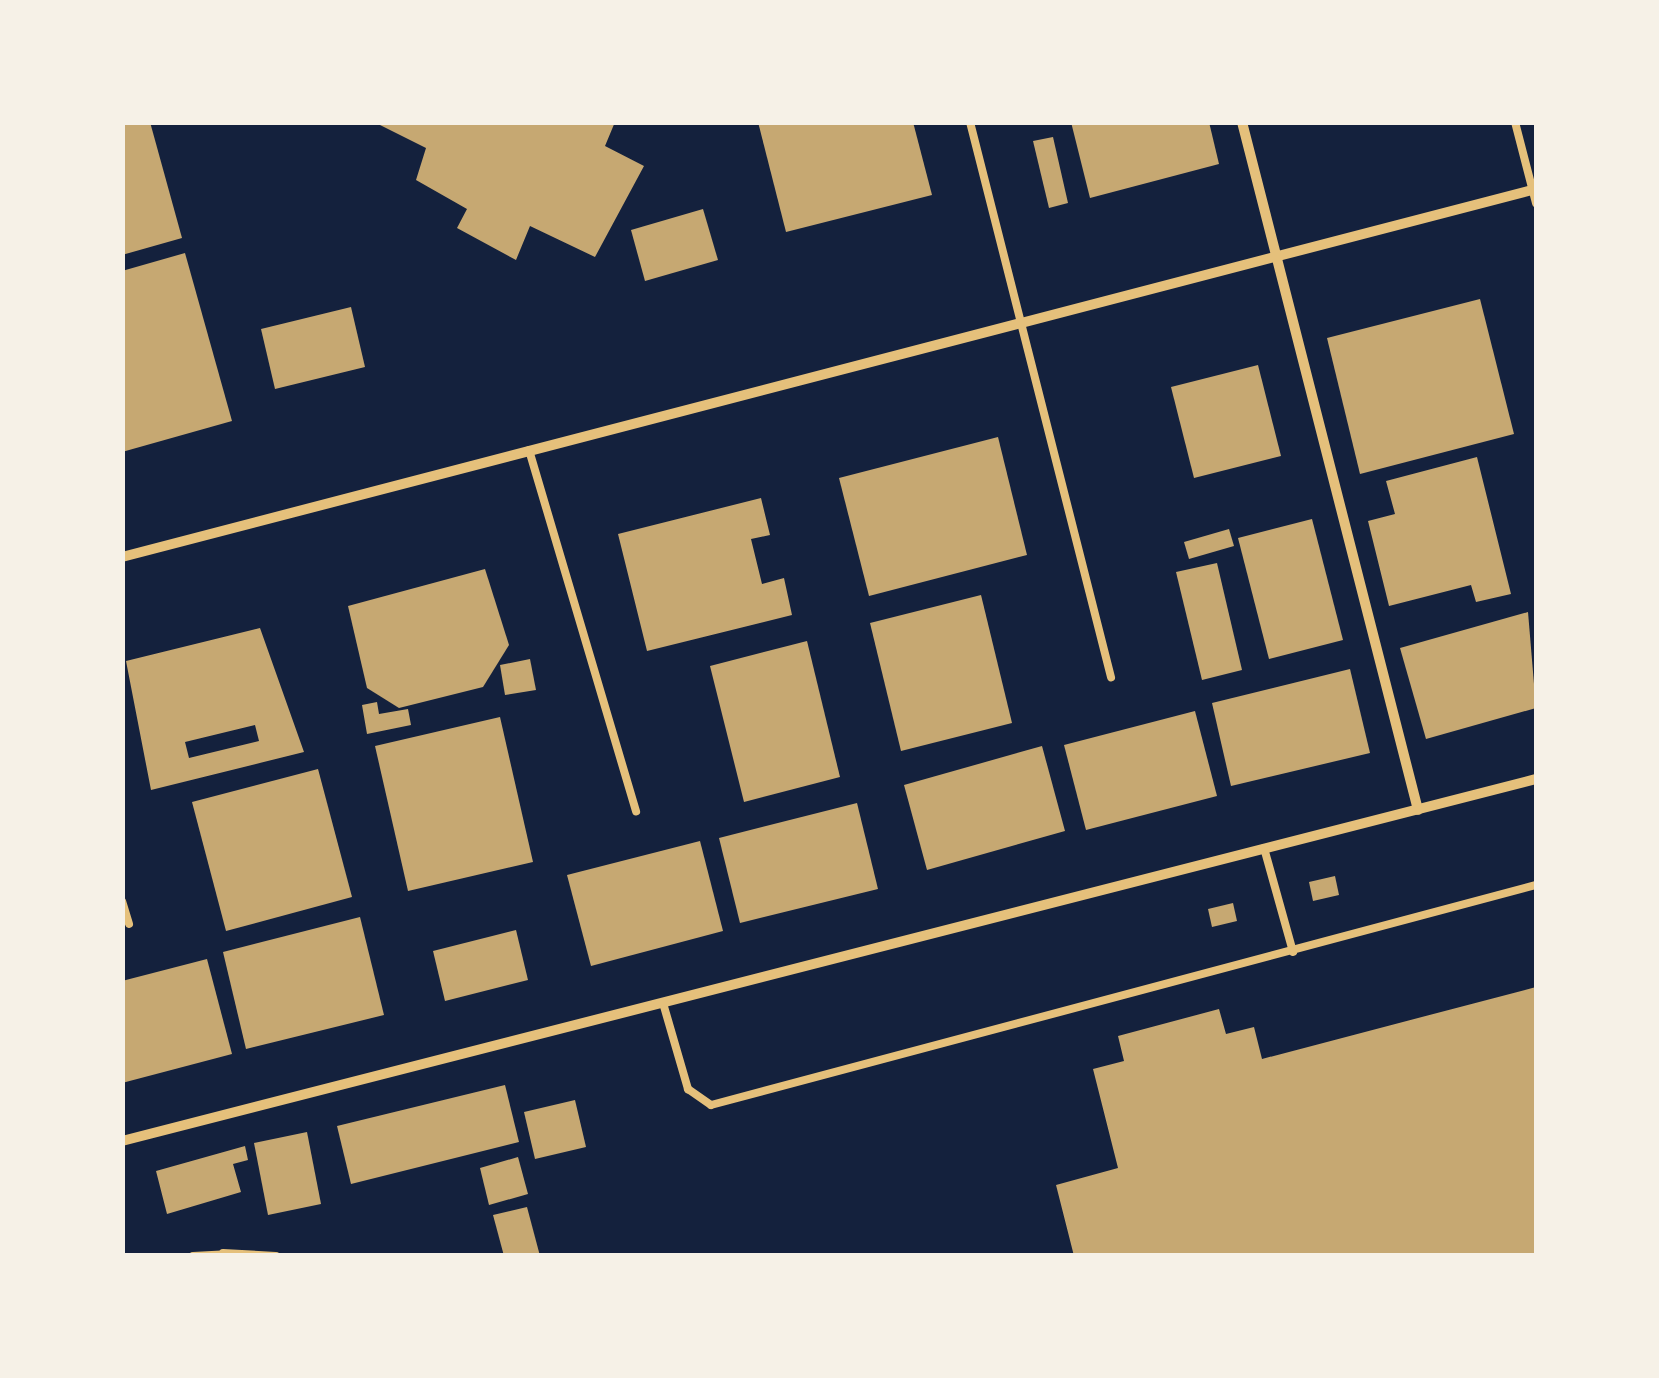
<!DOCTYPE html>
<html>
<head>
<meta charset="utf-8">
<style>
	body { margin:0 }
	#map { position:relative; width:1659px; height:1378px; overflow:hidden; background:#14213d; font-family:Commissioner,sans-serif }
	div>[style] { position:absolute }
	[style*='--x'] { left:calc(var(--x)*1px); top:calc(var(--y)*1px); width:calc(var(--w)*1px); rotate:calc(var(--a)*1deg) }
	.building>* { inset:0; background:#c6a872 }
	.service>* { height:8px; margin:-4px; padding:0 4px; transform-origin:4px; border-radius:4px; background:#e5c07b }
	.minor>* { height:10px; margin:-5px; padding:0 5px; transform-origin:5px; border-radius:5px; background:#e5c07b }
	span { translate:-50% -50%; white-space:nowrap; text-align:center; line-height:1.15; -webkit-text-stroke:10px #f6f1e7; paint-order:stroke }
	.frame { position:absolute; inset:0; border:125px solid #f6f1e7; pointer-events:none }
</style>
</head>
<body>
<div id="map">
	<div class="building">
		<i style="clip-path:polygon(122px 122px,150px 122px,182px 238px,122px 255px)"></i>
		<i style="clip-path:polygon(374px 122px,615px 122px,605px 146px,644px 166px,595px 257px,530px 226px,516px 260px,457px 228px,467px 209px,416px 180px,426px 148px)"></i>
		<i style="clip-path:polygon(758px 122px,913px 122px,932px 195px,786px 232px)"></i>
		<i style="clip-path:polygon(1071px 122px,1209px 122px,1219px 164px,1090px 198px)"></i>
		<i style="clip-path:polygon(1053px 137px,1068px 203px,1049px 208px,1033px 141px)"></i>
		<i style="clip-path:polygon(703px 209px,718px 260px,645px 281px,631px 230px)"></i>
		<i style="clip-path:polygon(185px 253px,232px 421px,122px 452px,122px 271px)"></i>
		<i style="clip-path:polygon(1480px 299px,1514px 434px,1360px 474px,1327px 338px)"></i>
		<i style="clip-path:polygon(351px 307px,365px 367px,275px 389px,261px 329px)"></i>
		<i style="clip-path:polygon(1258px 365px,1281px 456px,1194px 478px,1171px 387px)"></i>
		<i style="clip-path:polygon(998px 437px,1027px 555px,869px 596px,839px 478px)"></i>
		<i style="clip-path:polygon(1477px 457px,1511px 594px,1476px 602px,1471px 585px,1389px 606px,1368px 521px,1395px 514px,1386px 481px)"></i>
		<i style="clip-path:polygon(761px 498px,770px 535px,751px 539px,762px 584px,784px 578px,792px 615px,647px 651px,618px 534px)"></i>
		<i style="clip-path:polygon(1312px 519px,1343px 640px,1269px 659px,1238px 538px)"></i>
		<i style="clip-path:polygon(1229px 529px,1234px 546px,1189px 559px,1184px 542px)"></i>
		<i style="clip-path:polygon(1217px 563px,1242px 670px,1202px 680px,1176px 572px)"></i>
		<i style="clip-path:polygon(485px 569px,509px 645px,483px 687px,399px 708px,367px 688px,348px 606px)"></i>
		<i style="clip-path:polygon(981px 595px,1012px 723px,901px 751px,870px 623px)"></i>
		<i style="clip-path:polygon(1528px 612px,1536px 708px,1426px 739px,1400px 648px)"></i>
		<i style="clip-path:polygon(evenodd,260px 628px,304px 752px,151px 790px,126px 661px,260px 628px,255px 725px,259px 741px,189px 758px,185px 742px,255px 725px)"></i>
		<i style="clip-path:polygon(807px 641px,840px 777px,744px 802px,710px 666px)"></i>
		<i style="clip-path:polygon(530px 659px,536px 690px,505px 695px,500px 665px)"></i>
		<i style="clip-path:polygon(1350px 669px,1370px 753px,1231px 786px,1212px 703px)"></i>
		<i style="clip-path:polygon(377px 702px,379px 714px,408px 709px,411px 725px,367px 734px,362px 705px)"></i>
		<i style="clip-path:polygon(1195px 711px,1217px 796px,1086px 830px,1064px 745px)"></i>
		<i style="clip-path:polygon(500px 717px,533px 862px,408px 891px,375px 746px)"></i>
		<i style="clip-path:polygon(1042px 746px,1065px 831px,927px 870px,904px 785px)"></i>
		<i style="clip-path:polygon(318px 769px,352px 897px,226px 931px,192px 802px)"></i>
		<i style="clip-path:polygon(857px 803px,878px 889px,740px 923px,719px 838px)"></i>
		<i style="clip-path:polygon(700px 841px,723px 931px,591px 966px,567px 875px)"></i>
		<i style="clip-path:polygon(1335px 876px,1339px 895px,1313px 901px,1309px 882px)"></i>
		<i style="clip-path:polygon(1233px 903px,1237px 921px,1212px 927px,1208px 909px)"></i>
		<i style="clip-path:polygon(360px 917px,384px 1015px,246px 1049px,223px 952px)"></i>
		<i style="clip-path:polygon(516px 930px,528px 980px,445px 1001px,433px 951px)"></i>
		<i style="clip-path:polygon(207px 959px,232px 1054px,122px 1083px,122px 981px)"></i>
		<i style="clip-path:polygon(1536px 987px,1536px 1256px,1074px 1256px,1056px 1185px,1118px 1168px,1093px 1069px,1124px 1061px,1118px 1036px,1219px 1009px,1226px 1034px,1254px 1027px,1262px 1059px)"></i>
		<i style="clip-path:polygon(505px 1085px,519px 1142px,351px 1184px,337px 1126px)"></i>
		<i style="clip-path:polygon(575px 1100px,586px 1147px,535px 1159px,524px 1112px)"></i>
		<i style="clip-path:polygon(307px 1132px,321px 1204px,268px 1215px,254px 1143px)"></i>
		<i style="clip-path:polygon(245px 1146px,248px 1160px,233px 1164px,241px 1192px,167px 1214px,156px 1171px)"></i>
		<i style="clip-path:polygon(518px 1157px,528px 1194px,489px 1205px,480px 1168px)"></i>
		<i style="clip-path:polygon(527px 1207px,540px 1256px,504px 1256px,493px 1215px)"></i>
	</div>
	<div class="service">
		<i style="--x:970;--y:122;--w:573;--a:75.75"></i>
		<i style="--x:1515;--y:122;--w:84;--a:75.5"></i>
		<i style="--x:529;--y:450;--w:377;--a:73.5"></i>
		<i style="--x:1264;--y:848;--w:108;--a:74.4"></i>
		<i style="--x:122;--y:901;--w:24;--a:73"></i>
		<i style="--x:663;--y:1003;--w:90;--a:73.8"></i>
		<i style="--x:688;--y:1089;--w:28;--a:35"></i>
		<i style="--x:711;--y:1105;--w:854;--a:-14.93"></i>
		<i style="--x:223;--y:1253;--w:53;--a:3.2"></i>
		<i style="--x:193;--y:1256;--w:33;--a:-3"></i>
	</div>
	<div class="minor">
		<i style="--x:1242;--y:122;--w:710;--a:75.65"></i>
		<i style="--x:122;--y:557;--w:1461;--a:-14.59"></i>
		<i style="--x:122;--y:1141;--w:1460;--a:-14.36"></i>
	</div>
	<div class="frame"></div>
</div>
</body>
</html>
